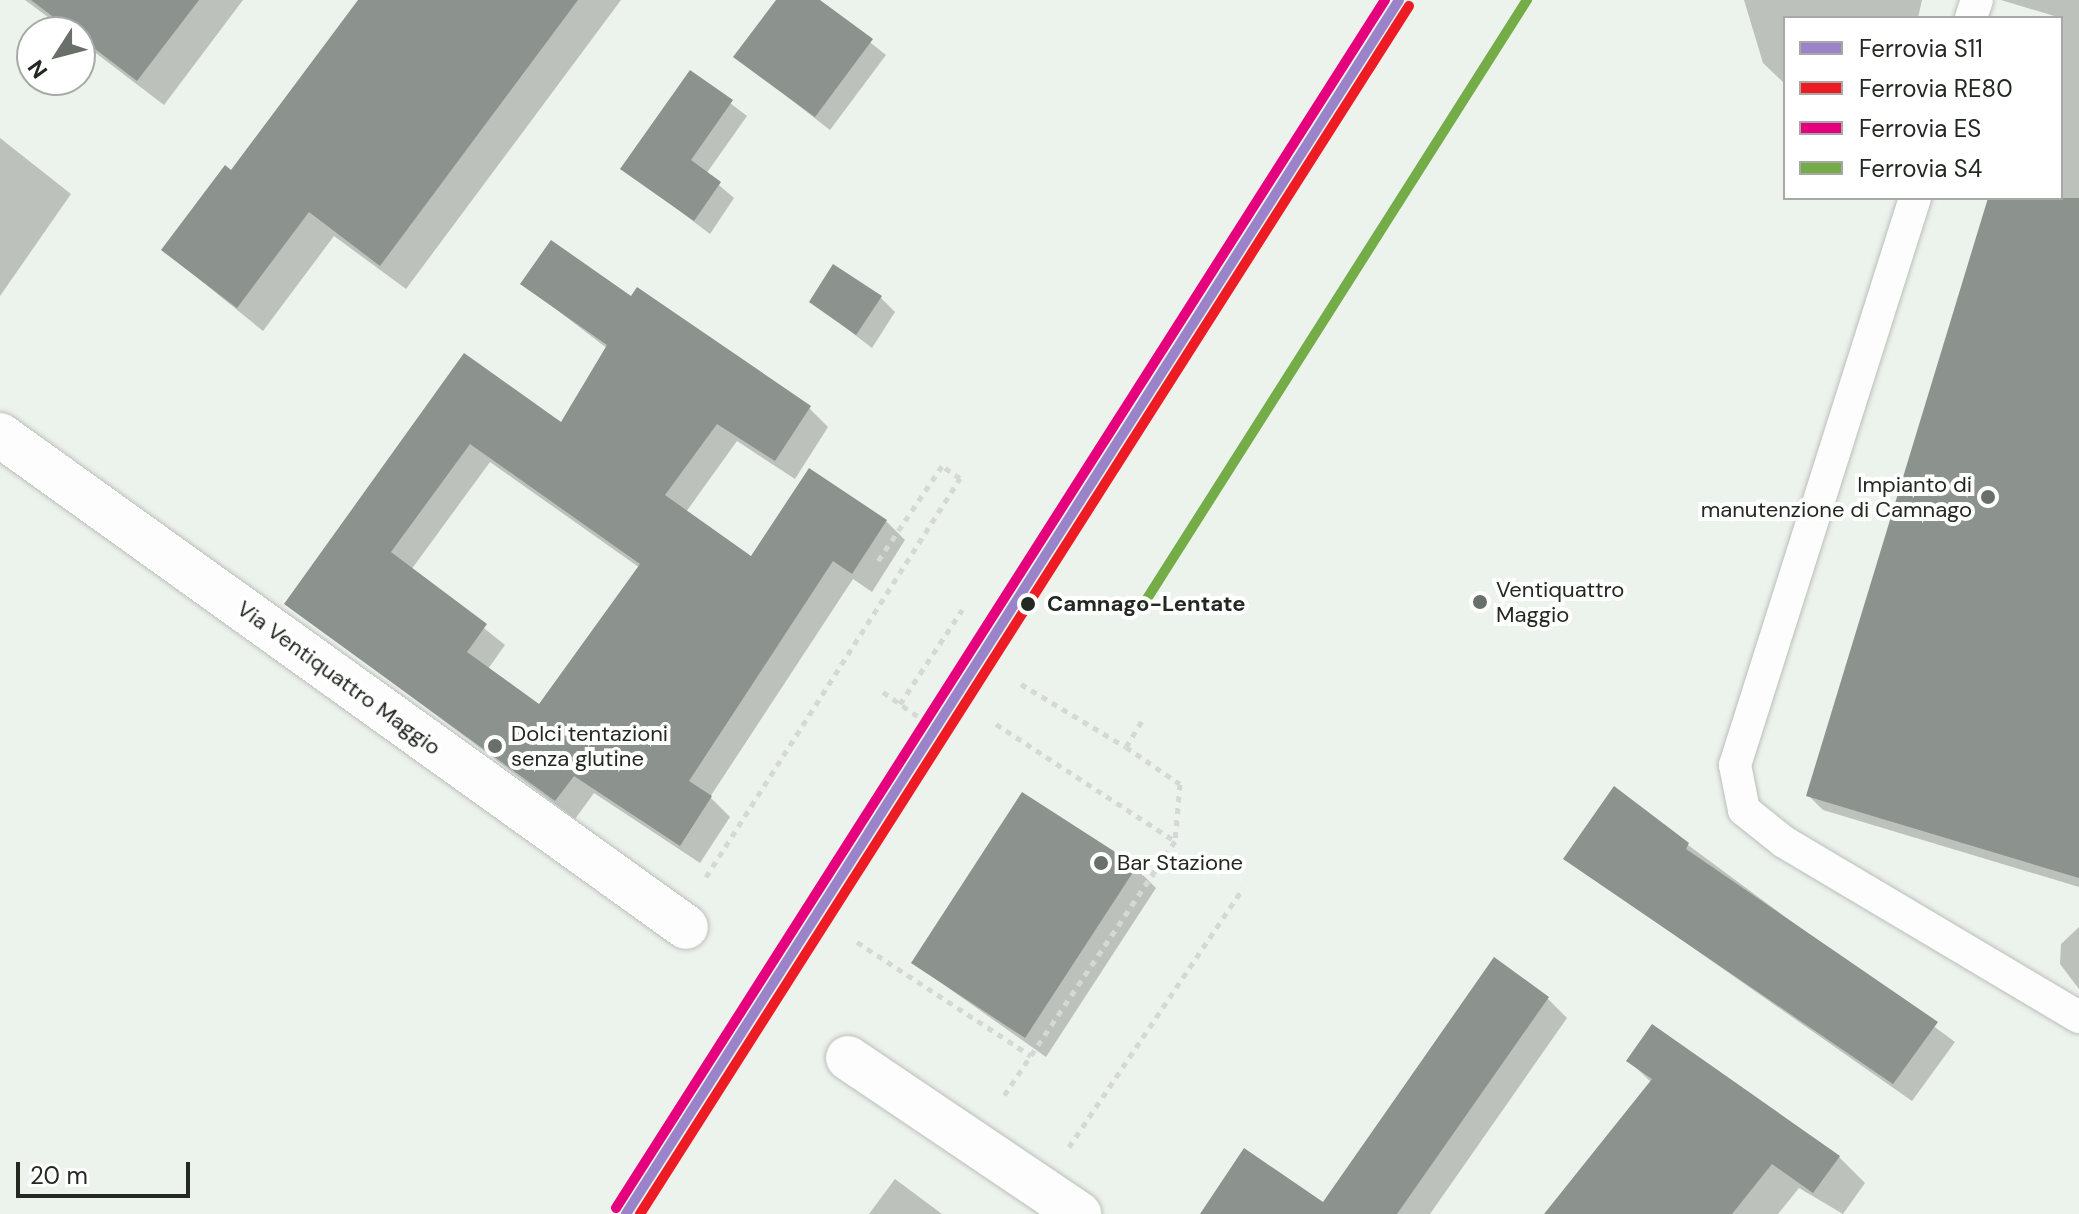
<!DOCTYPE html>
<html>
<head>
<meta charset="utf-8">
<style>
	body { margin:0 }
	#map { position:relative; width:2079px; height:1214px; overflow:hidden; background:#ecf2ec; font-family:"DM Sans",sans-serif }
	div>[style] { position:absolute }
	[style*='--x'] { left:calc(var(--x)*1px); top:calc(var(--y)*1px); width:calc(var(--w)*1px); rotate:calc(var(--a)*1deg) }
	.shadow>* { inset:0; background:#0003 }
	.building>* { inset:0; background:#8c928d }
	.path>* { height:5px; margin-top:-2.5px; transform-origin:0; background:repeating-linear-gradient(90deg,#d5d8d6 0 6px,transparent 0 12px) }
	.roads { filter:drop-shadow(0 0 2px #babfba) drop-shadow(0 0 2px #babfba) }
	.service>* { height:32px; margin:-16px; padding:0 16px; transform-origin:16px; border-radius:16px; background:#fcfdfc }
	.minor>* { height:44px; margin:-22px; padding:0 22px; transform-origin:22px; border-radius:22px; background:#fcfdfc }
	.rail-1>* { height:10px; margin:-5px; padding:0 5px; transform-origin:5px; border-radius:5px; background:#9a83c9 }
	.rail-2>* { height:10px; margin:-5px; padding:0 5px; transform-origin:5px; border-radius:5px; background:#ed1c24 }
	.rail-3>* { height:10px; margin:-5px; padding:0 5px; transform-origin:5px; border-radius:5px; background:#e5007d }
	.rail-4>* { height:10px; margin:-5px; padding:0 5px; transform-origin:5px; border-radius:5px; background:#74ad48 }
	.dots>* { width:22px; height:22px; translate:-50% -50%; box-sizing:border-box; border:4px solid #fff; border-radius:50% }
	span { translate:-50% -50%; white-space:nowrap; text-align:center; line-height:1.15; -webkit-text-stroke:8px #fff; paint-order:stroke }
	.poi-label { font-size:22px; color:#232823 }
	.right { translate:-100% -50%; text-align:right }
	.left { translate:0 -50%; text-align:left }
	.stop-label { font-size:22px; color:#232823; font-weight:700 }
	.street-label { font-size:22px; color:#232823 }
	.legend { position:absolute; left:1783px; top:16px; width:280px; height:184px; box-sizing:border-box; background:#fff; border:2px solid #a7a9a7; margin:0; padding:10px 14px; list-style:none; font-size:24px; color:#232823 }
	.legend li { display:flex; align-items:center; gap:16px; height:40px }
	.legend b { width:40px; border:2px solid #a7a9a7 }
	.north { position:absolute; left:16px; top:16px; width:80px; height:80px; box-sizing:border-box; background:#fff; border:2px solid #a7a9a7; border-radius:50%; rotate:234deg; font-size:22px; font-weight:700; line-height:32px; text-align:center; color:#232823 }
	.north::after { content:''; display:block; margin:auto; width:28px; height:36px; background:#696f69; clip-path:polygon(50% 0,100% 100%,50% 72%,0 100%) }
	.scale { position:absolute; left:16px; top:1162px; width:174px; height:36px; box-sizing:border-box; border:4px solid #232823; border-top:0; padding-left:10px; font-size:24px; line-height:28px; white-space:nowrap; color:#232823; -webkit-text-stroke:6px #fff; paint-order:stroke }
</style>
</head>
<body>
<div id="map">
	<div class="shadow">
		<i style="clip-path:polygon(25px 0,243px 0,164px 105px,80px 41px,80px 32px,68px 32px)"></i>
		<i style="clip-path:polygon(360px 0,621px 0,406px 289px,334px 236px,263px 331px,163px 250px,232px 173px)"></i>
		<i style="clip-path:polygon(778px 0,817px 0,886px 55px,830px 130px,736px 57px)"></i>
		<i style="clip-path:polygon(1744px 0,1922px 0,1918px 18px,1785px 18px,1785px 84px,1763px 63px)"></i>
		<i style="clip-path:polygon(2001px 0,2079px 0,2079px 887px,1823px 810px,1808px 795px,1990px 198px,2061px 198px,2061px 18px)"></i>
		<i style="clip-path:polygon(691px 73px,747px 116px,706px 174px,734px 198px,710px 234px,623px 168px)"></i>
		<i style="clip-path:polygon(0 138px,71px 194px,0 296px)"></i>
		<i style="clip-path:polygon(evenodd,523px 284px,631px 299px,809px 408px,828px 427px,795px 479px,737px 441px,686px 512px,752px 559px,886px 521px,905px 540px,872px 592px,853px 579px,710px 797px,730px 817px,700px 863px,594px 793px,575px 819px,286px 603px,464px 356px,562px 424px,608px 349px,523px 284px,490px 462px,640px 568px,540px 706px,488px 669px,505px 645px,411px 570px,490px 462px)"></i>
		<i style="clip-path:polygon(880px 297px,895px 312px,872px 348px,811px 301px)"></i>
		<i style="clip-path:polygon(1688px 845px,1955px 1042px,1912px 1101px,1566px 859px)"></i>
		<i style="clip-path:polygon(1135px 867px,1156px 888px,1046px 1057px,913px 963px)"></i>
		<i style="clip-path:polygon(2079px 927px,2079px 989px,2060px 964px,2061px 944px)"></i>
		<i style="clip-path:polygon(1547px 998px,1567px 1018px,1430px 1214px,1202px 1214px,1322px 1207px)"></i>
		<i style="clip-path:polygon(1629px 1061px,1839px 1157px,1865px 1183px,1843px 1214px,1799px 1188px,1778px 1214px,1547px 1214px,1652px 1083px)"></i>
		<i style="clip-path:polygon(895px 1179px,942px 1214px,869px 1214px)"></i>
	</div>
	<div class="building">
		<i style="clip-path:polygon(31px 0,199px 0,137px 81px)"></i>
		<i style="clip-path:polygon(358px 0,578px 0,380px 266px,309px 212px,237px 308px,161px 250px,225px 165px,231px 170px)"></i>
		<i style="clip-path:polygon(776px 0,820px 0,873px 39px,815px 117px,733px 57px)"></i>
		<i style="clip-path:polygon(690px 70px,733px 100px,691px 160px,721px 182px,694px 221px,620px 169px)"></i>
		<i style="clip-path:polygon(1988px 198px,2079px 198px,2079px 878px,1806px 796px)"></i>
		<i style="clip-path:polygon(evenodd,551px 240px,631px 296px,637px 287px,811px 406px,775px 461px,717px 424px,665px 495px,751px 556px,809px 468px,887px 520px,852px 574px,833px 561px,689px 781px,712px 796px,680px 846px,574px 776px,555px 801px,284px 604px,464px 353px,561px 422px,607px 345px,520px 284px,551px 240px,470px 444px,640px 564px,539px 704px,467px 652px,487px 624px,391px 552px,470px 444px)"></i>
		<i style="clip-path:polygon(833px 264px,882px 296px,856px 335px,809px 302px)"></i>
		<i style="clip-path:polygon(1614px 786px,1689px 843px,1686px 849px,1938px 1022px,1893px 1084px,1563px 859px)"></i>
		<i style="clip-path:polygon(1022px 792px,1137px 866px,1025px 1038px,911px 963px)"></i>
		<i style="clip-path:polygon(1494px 957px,1549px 997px,1397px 1214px,1200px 1214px,1244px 1148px,1323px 1202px)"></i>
		<i style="clip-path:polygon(1652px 1024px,1840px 1156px,1813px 1193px,1772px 1164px,1732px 1214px,1544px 1214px,1652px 1079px,1626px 1061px)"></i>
	</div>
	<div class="path">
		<i style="--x:1021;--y:684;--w:122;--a:31"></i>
		<i style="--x:1126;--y:747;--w:33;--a:-59"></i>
		<i style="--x:883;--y:692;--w:52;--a:34.9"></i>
		<i style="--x:900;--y:704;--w:113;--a:-56.6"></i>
		<i style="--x:996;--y:724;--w:214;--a:33.2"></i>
		<i style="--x:1175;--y:841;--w:310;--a:123.9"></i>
		<i style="--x:1126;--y:747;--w:65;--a:34.4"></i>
		<i style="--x:1180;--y:784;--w:57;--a:95"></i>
		<i style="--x:706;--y:877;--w:473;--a:-57.5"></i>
		<i style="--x:960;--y:478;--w:22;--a:-146"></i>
		<i style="--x:942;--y:466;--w:115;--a:124"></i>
		<i style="--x:857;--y:942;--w:208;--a:33.2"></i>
		<i style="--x:1069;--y:1147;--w:312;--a:-56.1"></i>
	</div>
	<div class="roads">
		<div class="service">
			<i style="--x:1971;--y:18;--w:19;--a:-72"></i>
			<i style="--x:1915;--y:198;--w:595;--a:107.61"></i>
			<i style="--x:1735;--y:765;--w:46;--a:78.7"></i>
			<i style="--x:1744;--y:810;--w:51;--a:38.7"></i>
			<i style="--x:1784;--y:842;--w:343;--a:30.7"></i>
		</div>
		<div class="minor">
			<i style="--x:0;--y:435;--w:844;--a:35.65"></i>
			<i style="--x:848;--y:1058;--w:279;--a:34"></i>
		</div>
	</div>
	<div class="rail-1">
		<i style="--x:626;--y:1214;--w:1439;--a:-57.51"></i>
	</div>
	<div class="rail-2">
		<i style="--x:640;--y:1214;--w:1432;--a:-57.52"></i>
	</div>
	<div class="rail-3">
		<i style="--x:616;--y:1208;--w:1432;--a:-57.52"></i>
	</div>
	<div class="rail-4">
		<i style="--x:1143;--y:605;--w:717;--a:-57.6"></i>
	</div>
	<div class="dots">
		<i style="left:1988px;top:497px;background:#696f69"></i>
		<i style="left:1480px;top:602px;background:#696f69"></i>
		<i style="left:1028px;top:604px;background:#232823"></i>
		<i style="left:495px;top:746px;background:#696f69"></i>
		<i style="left:1101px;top:863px;background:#696f69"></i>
	</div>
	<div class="poi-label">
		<span class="right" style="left:1972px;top:497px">Impianto di<br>manutenzione di Camnago</span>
		<span class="left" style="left:1496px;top:602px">Ventiquattro<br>Maggio</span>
		<span class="left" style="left:511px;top:746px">Dolci tentazioni<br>senza glutine</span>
		<span class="left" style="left:1117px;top:863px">Bar Stazione</span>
	</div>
	<div class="stop-label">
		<span class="left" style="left:1047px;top:604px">Camnago-Lentate</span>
	</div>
	<div class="street-label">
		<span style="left:339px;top:678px;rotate:36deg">Via Ventiquattro Maggio</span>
	</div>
	<ul class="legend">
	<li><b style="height:10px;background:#9a83c9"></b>Ferrovia S11</li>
	<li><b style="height:10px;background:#ed1c24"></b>Ferrovia RE80</li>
	<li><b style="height:10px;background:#e5007d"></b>Ferrovia ES</li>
	<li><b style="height:10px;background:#74ad48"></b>Ferrovia S4</li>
	</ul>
	<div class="north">N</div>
	<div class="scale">20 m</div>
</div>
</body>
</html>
